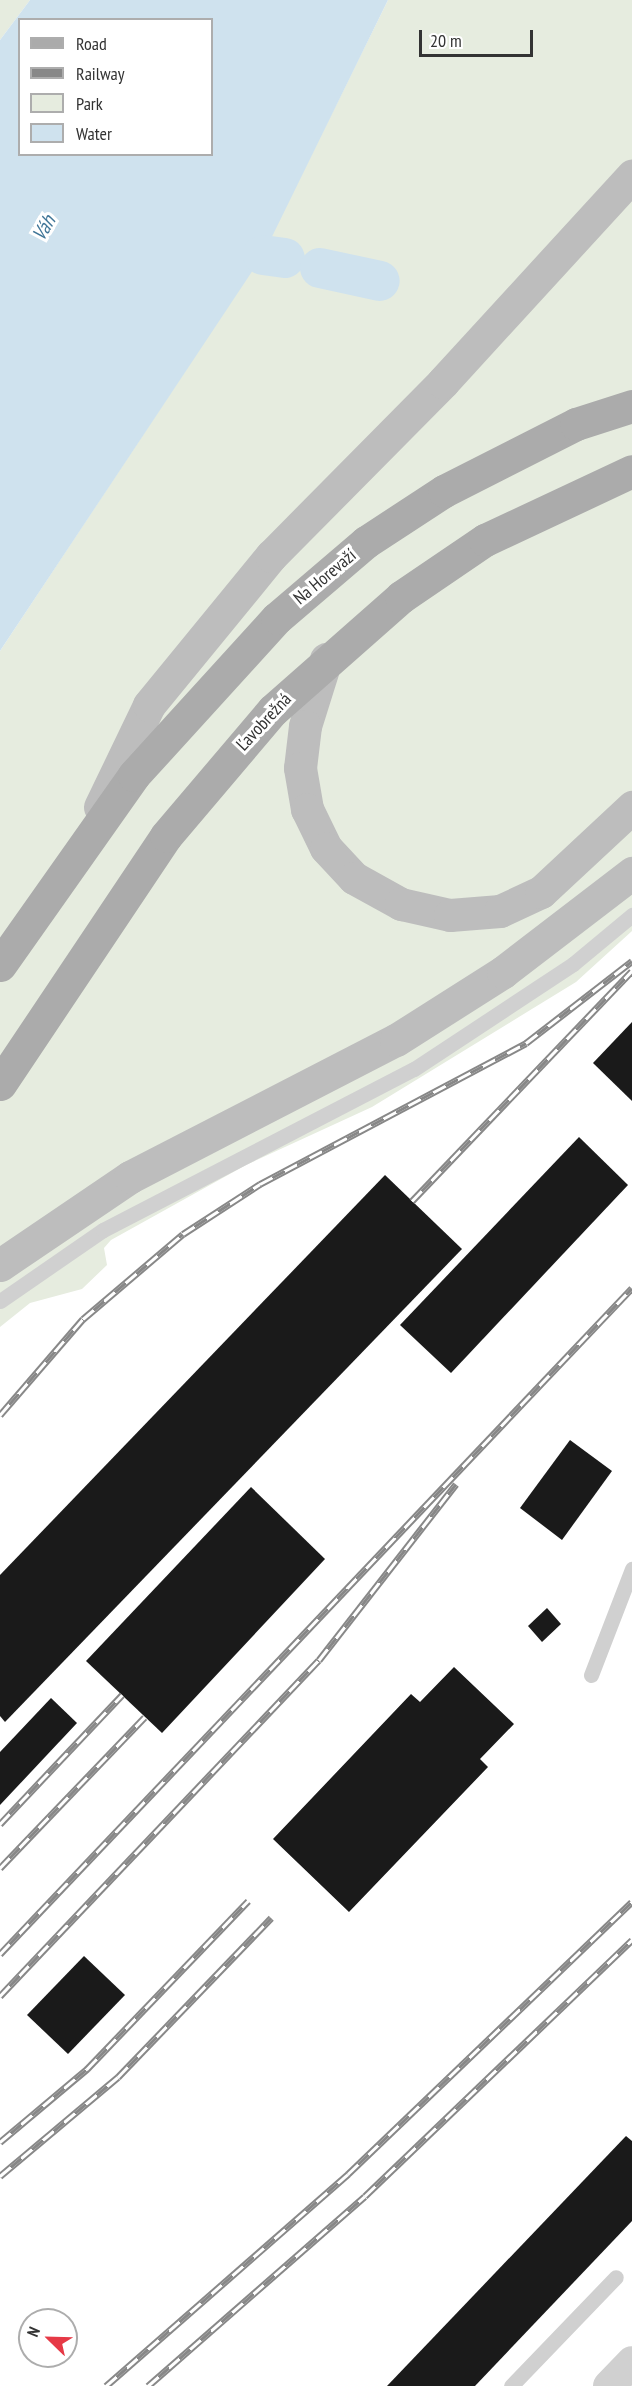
<!DOCTYPE html>
<html>
<head>
<meta charset="utf-8">
<style>
	body { margin:0 }
	#map { position:relative; width:632px; height:2386px; overflow:hidden; background:#fff; font-family:"PT Sans Narrow",sans-serif }
	div>[style] { position:absolute }
	[style*='--x'] { left:calc(var(--x)*1px); top:calc(var(--y)*1px); width:calc(var(--w)*1px); rotate:calc(var(--a)*1deg) }
	.green>* { inset:0; background:#e6ecdf }
	.water>* { inset:0; background:#cfe2ee }
	.canal>* { height:40px; margin:-20px; padding:0 20px; transform-origin:20px; border-radius:20px; background:#cfe2ee }
	.building>* { inset:0; background:#1a1a1a }
	.lane>* { height:15px; margin:-7.5px; padding:0 7.5px; transform-origin:7.5px; border-radius:7.5px; background:#d0d0d0 }
	.street>* { height:32px; margin:-16px; padding:0 16px; transform-origin:16px; border-radius:16px; background:#d0d0d0 }
	.secondary>* { height:33px; margin:-16.5px; padding:0 16.5px; transform-origin:16.5px; border-radius:16.5px; background:#bdbdbd }
	.primary>* { height:33px; margin:-16.5px; padding:0 16.5px; transform-origin:16.5px; border-radius:16.5px; background:#ababab }
	.rail>* { height:7px; margin-top:-3.5px; transform-origin:0; background:repeating-linear-gradient(90deg,#fff 0 14px,#888 0 28px); box-sizing:border-box; border-block:2px solid #888 }
	span { translate:-50% -50%; white-space:nowrap; text-align:center; line-height:1.15; -webkit-text-stroke:6px #fff; paint-order:stroke }
	.street-label { font-size:18px; color:#333 }
	.water-label { font-size:20px; color:#3f7597; font-style:italic }
	.legend { position:absolute; left:18px; top:18px; width:195px; height:138px; box-sizing:border-box; background:#fff; border:2px solid #adadad; margin:0; padding:8px 10px; list-style:none; font-size:18px; color:#333 }
	.legend li { display:flex; align-items:center; gap:12px; height:30px }
	.legend b { width:30px; border:2px solid #adadad }
	.north { position:absolute; left:18px; top:2308px; width:60px; height:60px; box-sizing:border-box; background:#fff; border:2px solid #adadad; border-radius:50%; rotate:293deg; font-size:16px; font-weight:700; line-height:24px; text-align:center; color:#333 }
	.north::after { content:''; display:block; margin:auto; width:21px; height:27px; background:#e63946; clip-path:polygon(50% 0,100% 100%,50% 72%,0 100%) }
	.scale { position:absolute; left:419px; top:30px; width:114px; height:27px; box-sizing:border-box; border:3px solid #333; border-top:0; padding-left:8px; font-size:18px; line-height:21px; white-space:nowrap; color:#333; -webkit-text-stroke:4px #fff; paint-order:stroke }
</style>
</head>
<body>
<div id="map">
	<div class="green">
		<i style="clip-path:polygon(0 0,30px 0,0 40px)"></i>
		<i style="clip-path:polygon(388px 0,632px 0,632px 931px,576px 982px,372px 1107px,246px 1165px,111px 1240px,104px 1248px,107px 1265px,82px 1289px,30px 1303px,0 1327px,0 651px,262px 255px)"></i>
	</div>
	<div class="water">
		<i style="clip-path:polygon(evenodd,30px 0,388px 0,263px 255px,0 651px,0 40px,30px 0,20px 20px,212px 20px,212px 154px,20px 154px,20px 20px)"></i>
	</div>
	<div class="canal">
		<i style="--x:263;--y:255;--w:22;--a:8"></i>
		<i style="--x:320;--y:268;--w:61;--a:12.2"></i>
	</div>
	<div class="building">
		<i style="clip-path:polygon(632px 1022px,632px 1101px,593px 1063px)"></i>
		<i style="clip-path:polygon(579px 1137px,628px 1185px,451px 1373px,400px 1325px)"></i>
		<i style="clip-path:polygon(385px 1175px,462px 1249px,5px 1722px,0 1716px,0 1575px)"></i>
		<i style="clip-path:polygon(570px 1440px,612px 1471px,562px 1540px,520px 1508px)"></i>
		<i style="clip-path:polygon(251px 1487px,325px 1559px,162px 1733px,86px 1661px)"></i>
		<i style="clip-path:polygon(547px 1608px,561px 1624px,542px 1642px,528px 1626px)"></i>
		<i style="clip-path:polygon(454px 1667px,514px 1724px,480px 1759px,488px 1767px,349px 1912px,273px 1839px,411px 1694px,420px 1702px)"></i>
		<i style="clip-path:polygon(51px 1698px,77px 1723px,0 1805px,0 1752px)"></i>
		<i style="clip-path:polygon(84px 1956px,125px 1995px,68px 2054px,27px 2015px)"></i>
		<i style="clip-path:polygon(626px 2136px,632px 2141px,632px 2221px,475px 2386px,387px 2386px)"></i>
	</div>
	<div class="lane">
		<i style="--x:0;--y:1301;--w:125;--a:-34.6"></i>
		<i style="--x:103;--y:1230;--w:350;--a:-27.4"></i>
		<i style="--x:414;--y:1069;--w:191;--a:-33.4"></i>
		<i style="--x:573;--y:964;--w:77;--a:-39.7"></i>
		<i style="--x:591;--y:1675;--w:114;--a:-68.9"></i>
		<i style="--x:511;--y:2386;--w:151;--a:-46.1"></i>
	</div>
	<div class="street">
		<i style="--x:609;--y:2386;--w:33;--a:-46"></i>
	</div>
	<div class="secondary">
		<i style="--x:326;--y:659;--w:70;--a:107.4"></i>
		<i style="--x:305;--y:726;--w:42;--a:96.8"></i>
		<i style="--x:300;--y:768;--w:42;--a:80.3"></i>
		<i style="--x:307;--y:809;--w:43;--a:64"></i>
		<i style="--x:326;--y:848;--w:41;--a:47"></i>
		<i style="--x:354;--y:878;--w:54;--a:29"></i>
		<i style="--x:401;--y:904;--w:50;--a:12.7"></i>
		<i style="--x:450;--y:915;--w:50;--a:-4.6"></i>
		<i style="--x:500;--y:911;--w:45;--a:-24.9"></i>
		<i style="--x:541;--y:892;--w:125;--a:-43"></i>
		<i style="--x:100;--y:807;--w:113;--a:-64.3"></i>
		<i style="--x:149;--y:705;--w:193;--a:-50.7"></i>
		<i style="--x:271;--y:556;--w:245;--a:-45.3"></i>
		<i style="--x:443;--y:382;--w:280;--a:-47.5"></i>
		<i style="--x:0;--y:1265;--w:157;--a:-34.1"></i>
		<i style="--x:130;--y:1177;--w:299;--a:-27.3"></i>
		<i style="--x:396;--y:1040;--w:127;--a:-32.4"></i>
		<i style="--x:503;--y:972;--w:163;--a:-37.5"></i>
	</div>
	<div class="primary">
		<i style="--x:0;--y:965;--w:232;--a:-54.8"></i>
		<i style="--x:134;--y:775;--w:212;--a:-47.7"></i>
		<i style="--x:277;--y:618;--w:117;--a:-40.5"></i>
		<i style="--x:366;--y:542;--w:93;--a:-33.2"></i>
		<i style="--x:444;--y:491;--w:148;--a:-26.9"></i>
		<i style="--x:576;--y:424;--w:59;--a:-17.8"></i>
		<i style="--x:0;--y:1084;--w:298;--a:-56.2"></i>
		<i style="--x:166;--y:836;--w:165;--a:-49.7"></i>
		<i style="--x:273;--y:710;--w:171;--a:-41.4"></i>
		<i style="--x:401;--y:597;--w:102;--a:-34.2"></i>
		<i style="--x:485;--y:540;--w:162;--a:-25.1"></i>
	</div>
	<div class="rail">
		<i style="--x:412;--y:1201;--w:318;--a:-46.3"></i>
		<i style="--x:0;--y:1415;--w:127;--a:-49.2"></i>
		<i style="--x:83;--y:1319;--w:131;--a:-40.4"></i>
		<i style="--x:183;--y:1234;--w:92;--a:-33"></i>
		<i style="--x:260;--y:1184;--w:301;--a:-27.9"></i>
		<i style="--x:526;--y:1043;--w:134;--a:-37.7"></i>
		<i style="--x:0;--y:1824;--w:178;--a:-46.6"></i>
		<i style="--x:0;--y:1868;--w:209;--a:-46.2"></i>
		<i style="--x:0;--y:1954;--w:918;--a:-46.5"></i>
		<i style="--x:0;--y:1996;--w:463;--a:-46.5"></i>
		<i style="--x:319;--y:1660;--w:223;--a:-52.1"></i>
		<i style="--x:0;--y:2142;--w:114;--a:-40"></i>
		<i style="--x:87;--y:2069;--w:233;--a:-46.2"></i>
		<i style="--x:0;--y:2176;--w:154;--a:-40"></i>
		<i style="--x:118;--y:2077;--w:221;--a:-46.1"></i>
		<i style="--x:106;--y:2386;--w:322;--a:-41.2"></i>
		<i style="--x:348;--y:2174;--w:393;--a:-43.8"></i>
		<i style="--x:148;--y:2386;--w:288;--a:-41.2"></i>
		<i style="--x:365;--y:2196;--w:370;--a:-43.8"></i>
	</div>
	<div class="street-label">
		<span style="left:325px;top:577px;rotate:-40deg">Na Horevaží</span>
		<span style="left:264px;top:722px;rotate:-47deg">Ľavobrežná</span>
	</div>
	<div class="water-label">
		<span style="left:44px;top:228px;rotate:-59deg">Váh</span>
	</div>
	<ul class="legend">
	<li><b style="height:8px;background:#ababab"></b>Road</li>
	<li><b style="height:8px;background:#888"></b>Railway</li>
	<li><b style="height:16px;background:#e6ecdf"></b>Park</li>
	<li><b style="height:16px;background:#cfe2ee"></b>Water</li>
	</ul>
	<div class="north">N</div>
	<div class="scale">20 m</div>
</div>
</body>
</html>
